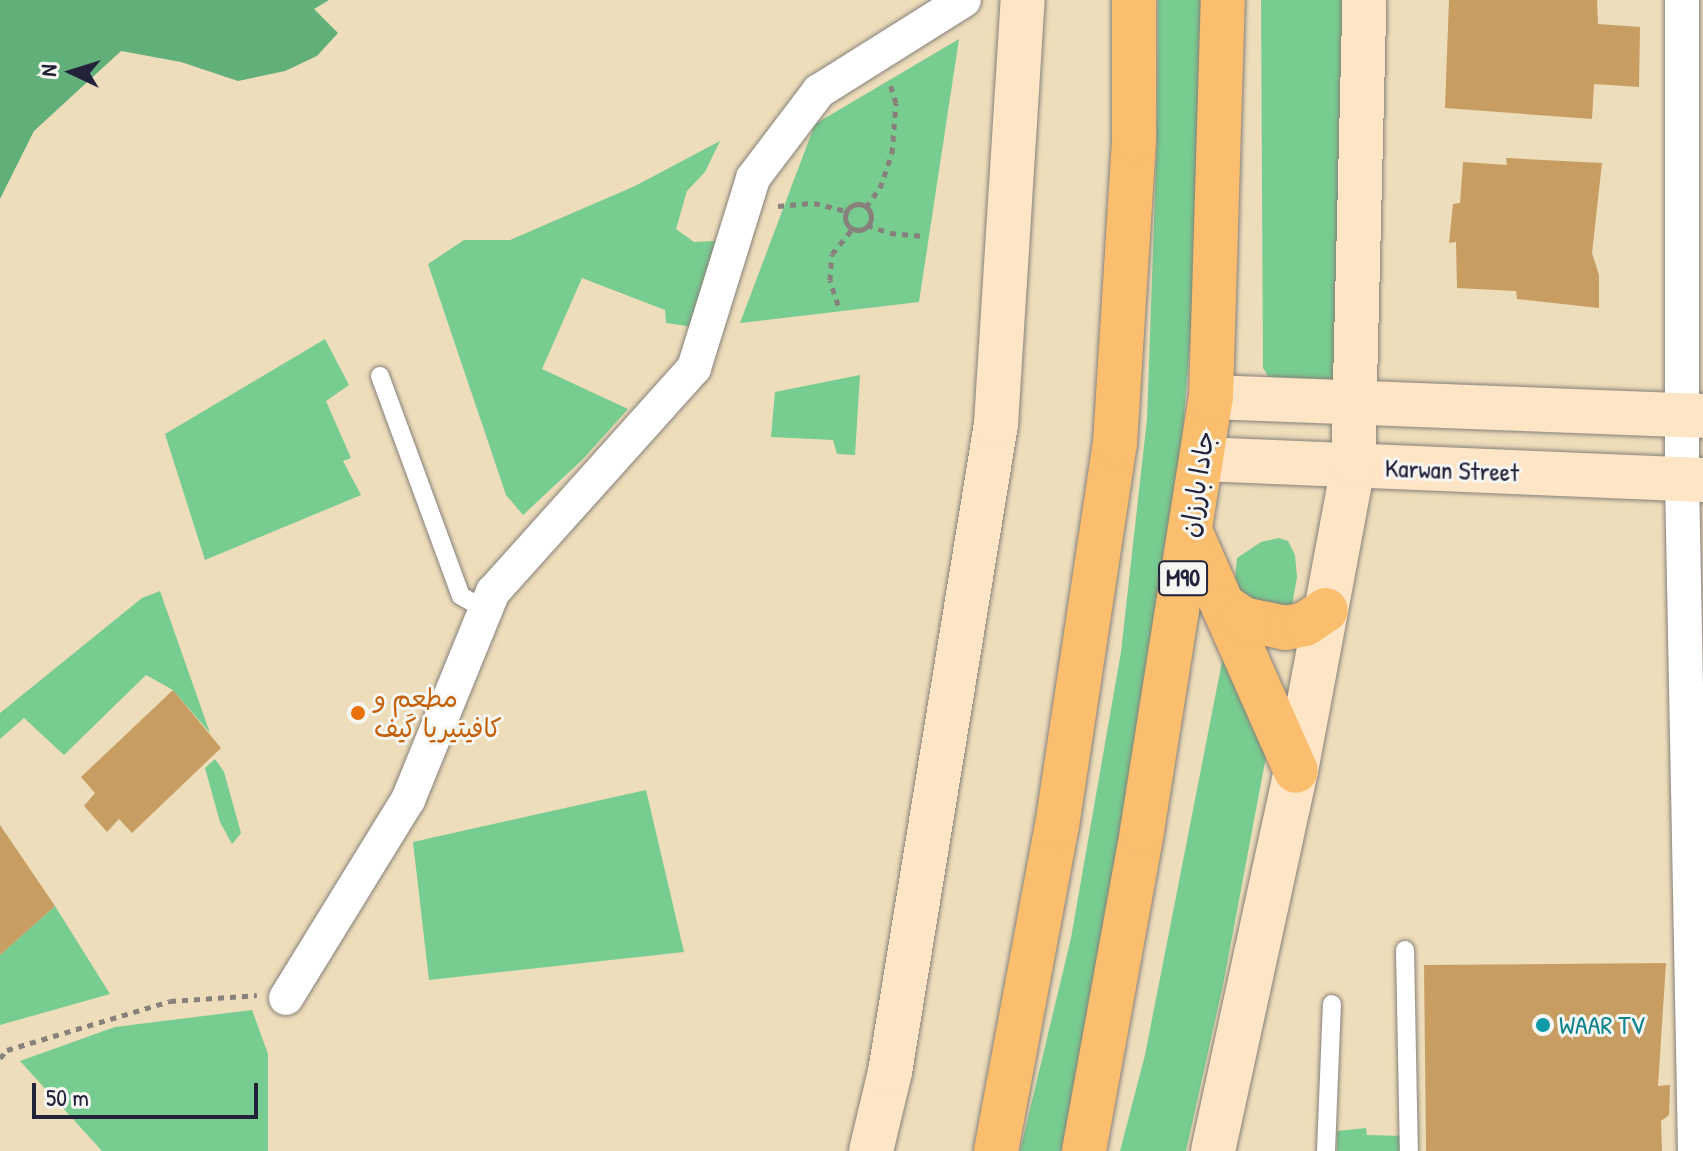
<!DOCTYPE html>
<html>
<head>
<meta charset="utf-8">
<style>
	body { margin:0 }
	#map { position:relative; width:1703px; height:1151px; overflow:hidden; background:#edddba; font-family:"Patrick Hand","Playpen Sans Arabic",sans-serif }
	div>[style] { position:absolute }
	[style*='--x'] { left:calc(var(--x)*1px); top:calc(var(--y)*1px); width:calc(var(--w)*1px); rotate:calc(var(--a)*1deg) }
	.green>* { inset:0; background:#77cc90 }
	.forest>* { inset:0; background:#61b07a }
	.building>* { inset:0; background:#c89d62 }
	.path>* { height:5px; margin-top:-2.5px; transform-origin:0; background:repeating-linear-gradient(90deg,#88807a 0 6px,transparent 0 12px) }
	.path>.ring { margin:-2.5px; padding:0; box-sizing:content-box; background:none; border:5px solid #88807a; border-radius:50% }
	.roads { filter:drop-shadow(0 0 2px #88807a) drop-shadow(0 0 2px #88807a) }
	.lane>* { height:18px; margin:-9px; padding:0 9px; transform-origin:9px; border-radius:9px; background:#fff }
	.street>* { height:34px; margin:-17px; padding:0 17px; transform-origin:17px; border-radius:17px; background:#fff }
	.secondary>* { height:44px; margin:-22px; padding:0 22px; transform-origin:22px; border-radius:22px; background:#fde5c5 }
	.highway>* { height:44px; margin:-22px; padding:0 22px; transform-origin:22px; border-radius:22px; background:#fbbd6e }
	.dots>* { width:22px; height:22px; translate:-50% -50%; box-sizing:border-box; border:4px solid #f6f6f2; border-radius:50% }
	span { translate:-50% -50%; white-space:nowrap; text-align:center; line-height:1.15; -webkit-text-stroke:6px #f6f6f2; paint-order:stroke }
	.shield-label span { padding:2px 6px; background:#f6f6f2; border:2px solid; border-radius:6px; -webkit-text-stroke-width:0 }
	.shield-label { font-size:24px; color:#22223b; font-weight:700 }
	.street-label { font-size:26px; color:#22223b }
	.food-label { font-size:26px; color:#c56008 }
	.left { translate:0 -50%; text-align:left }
	.culture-label { font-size:26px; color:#0d838f }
	.north { position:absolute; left:32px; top:32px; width:80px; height:80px; -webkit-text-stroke:6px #f6f6f2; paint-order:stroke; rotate:274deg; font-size:22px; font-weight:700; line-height:32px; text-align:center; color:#22223b }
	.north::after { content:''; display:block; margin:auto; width:28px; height:36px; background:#22223b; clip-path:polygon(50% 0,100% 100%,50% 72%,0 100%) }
	.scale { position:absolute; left:32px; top:1083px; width:226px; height:36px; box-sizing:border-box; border:4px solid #22223b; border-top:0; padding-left:10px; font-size:24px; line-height:28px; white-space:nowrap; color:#22223b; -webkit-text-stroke:6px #f6f6f2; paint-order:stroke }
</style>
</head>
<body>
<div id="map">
	<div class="green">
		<i style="clip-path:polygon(1158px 0,1208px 0,1201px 206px,1180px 466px,1158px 626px,1076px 1098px,1061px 1151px,1020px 1151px,1071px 938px,1121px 652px,1147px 419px,1157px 138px)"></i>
		<i style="clip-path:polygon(1261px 0,1355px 0,1347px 382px,1272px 382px,1263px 368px)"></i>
		<i style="clip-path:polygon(959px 39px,919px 302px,740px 323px,815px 124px)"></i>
		<i style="clip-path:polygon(720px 141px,705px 172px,687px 191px,676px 229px,694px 242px,716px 241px,694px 327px,666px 323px,665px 310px,582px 278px,542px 369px,628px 409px,582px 460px,523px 515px,506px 495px,428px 264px,464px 240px,510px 240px,635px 186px)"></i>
		<i style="clip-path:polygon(325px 339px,349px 385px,326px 401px,351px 458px,343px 461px,361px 495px,205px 560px,165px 434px)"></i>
		<i style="clip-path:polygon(860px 375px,855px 455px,837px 454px,833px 440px,771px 437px,775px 392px)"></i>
		<i style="clip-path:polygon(1279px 538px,1288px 541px,1295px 555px,1297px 577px,1289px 623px,1232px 608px,1237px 558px,1261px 542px)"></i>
		<i style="clip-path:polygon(160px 591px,210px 733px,173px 690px,146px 675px,64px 755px,24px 718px,0 739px,0 713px,142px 598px)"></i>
		<i style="clip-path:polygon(1229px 626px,1269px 721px,1266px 757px,1223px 985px,1186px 1151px,1120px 1151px,1145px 1055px)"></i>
		<i style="clip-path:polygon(215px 759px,224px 772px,241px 833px,232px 844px,220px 822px,205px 768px)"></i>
		<i style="clip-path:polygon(646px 790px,684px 952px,429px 980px,413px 842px)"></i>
		<i style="clip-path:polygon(55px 906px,110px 994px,0 1025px,0 955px)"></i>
		<i style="clip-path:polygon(252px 1010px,268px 1054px,268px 1151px,102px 1151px,20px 1061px,115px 1027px)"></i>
		<i style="clip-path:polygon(1366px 1128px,1367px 1135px,1403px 1136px,1402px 1151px,1337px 1151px,1337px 1131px)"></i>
	</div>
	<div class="forest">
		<i style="clip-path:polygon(0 0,329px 0,314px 9px,338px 33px,317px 56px,285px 71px,238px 81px,181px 62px,121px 51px,34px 131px,0 199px)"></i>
	</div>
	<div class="building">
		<i style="clip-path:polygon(1449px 0,1597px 0,1598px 24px,1640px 27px,1639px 87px,1594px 84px,1592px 119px,1445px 108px)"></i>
		<i style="clip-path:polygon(1506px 158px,1602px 163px,1592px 253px,1599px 275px,1599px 308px,1517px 299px,1516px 291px,1457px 288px,1456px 242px,1449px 243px,1453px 204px,1460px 203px,1463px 162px,1507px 165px)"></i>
		<i style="clip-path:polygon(173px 690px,221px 748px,132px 833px,119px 819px,107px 832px,84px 806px,95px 793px,81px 777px)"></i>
		<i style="clip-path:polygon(0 825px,55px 906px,0 955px)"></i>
		<i style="clip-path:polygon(1666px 963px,1658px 1086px,1670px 1085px,1669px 1115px,1661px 1121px,1662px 1151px,1426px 1151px,1424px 965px)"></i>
	</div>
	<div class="path">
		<i class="ring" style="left:845px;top:204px;width:21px;height:21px"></i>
		<i style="--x:778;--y:206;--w:36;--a:-5"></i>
		<i style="--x:814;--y:203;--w:34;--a:14"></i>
		<i style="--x:866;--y:207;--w:24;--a:-54"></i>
		<i style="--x:880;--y:188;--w:37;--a:-71"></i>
		<i style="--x:892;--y:153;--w:50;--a:-85.4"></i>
		<i style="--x:896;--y:103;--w:21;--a:-107"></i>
		<i style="--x:867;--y:225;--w:24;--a:19"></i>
		<i style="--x:890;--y:233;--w:34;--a:5"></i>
		<i style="--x:838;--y:305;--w:26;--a:-108"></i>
		<i style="--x:830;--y:280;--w:26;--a:-86"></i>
		<i style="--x:832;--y:254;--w:33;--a:-51"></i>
		<i style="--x:0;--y:1058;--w:11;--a:-49"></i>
		<i style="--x:7;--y:1050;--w:170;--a:-16.7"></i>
		<i style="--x:170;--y:1001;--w:87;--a:-3.9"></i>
	</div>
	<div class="roads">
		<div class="lane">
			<i style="--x:380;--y:376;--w:234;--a:69.8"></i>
			<i style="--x:461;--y:596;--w:29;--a:29"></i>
			<i style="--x:1405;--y:950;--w:201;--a:88.9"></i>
			<i style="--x:1326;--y:1151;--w:147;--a:-87.7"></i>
		</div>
		<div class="street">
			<i style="--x:1682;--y:0;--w:479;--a:90"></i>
			<i style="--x:1682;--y:479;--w:672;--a:88.89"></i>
			<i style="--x:286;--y:998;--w:233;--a:-58.4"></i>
			<i style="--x:408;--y:800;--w:225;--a:-67.8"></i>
			<i style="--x:493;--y:592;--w:301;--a:-48.1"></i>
			<i style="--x:694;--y:368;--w:199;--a:-72.7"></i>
			<i style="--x:753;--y:178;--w:109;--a:-52.8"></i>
			<i style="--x:819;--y:91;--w:171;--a:-32.1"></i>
		</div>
		<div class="secondary">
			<i style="--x:1211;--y:397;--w:492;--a:2.2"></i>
			<i style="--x:1202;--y:459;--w:501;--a:2.4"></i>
			<i style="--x:871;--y:1151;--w:81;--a:-76.5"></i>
			<i style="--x:890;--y:1072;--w:657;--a:-80.71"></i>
			<i style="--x:996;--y:424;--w:425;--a:-86.4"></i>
			<i style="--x:1213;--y:1151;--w:389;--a:-77.7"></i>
			<i style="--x:1296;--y:771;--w:310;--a:-79.4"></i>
			<i style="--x:1353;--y:466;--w:466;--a:-88.6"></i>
		</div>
		<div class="highway">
			<i style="--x:1190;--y:531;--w:262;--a:66.2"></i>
			<i style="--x:1224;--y:606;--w:23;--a:34"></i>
			<i style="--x:1243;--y:619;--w:44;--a:11.8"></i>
			<i style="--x:1286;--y:628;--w:19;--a:-12"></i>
			<i style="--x:1305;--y:624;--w:25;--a:-34"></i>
			<i style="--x:996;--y:1151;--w:331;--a:-79.4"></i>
			<i style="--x:1057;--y:826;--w:387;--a:-81.4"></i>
			<i style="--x:1115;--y:443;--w:305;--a:-86.4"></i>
			<i style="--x:1134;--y:139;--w:139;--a:-90"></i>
			<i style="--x:1084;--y:1151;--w:325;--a:-79.7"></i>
			<i style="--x:1142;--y:831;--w:439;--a:-81"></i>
			<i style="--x:1211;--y:397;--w:397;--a:-88.3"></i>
		</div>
	</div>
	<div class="dots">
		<i style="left:358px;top:713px;background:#e8710a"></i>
		<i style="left:1543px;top:1025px;background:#0f9aa8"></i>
	</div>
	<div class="shield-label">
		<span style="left:1183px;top:578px">M90</span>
	</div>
	<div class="street-label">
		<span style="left:1452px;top:470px;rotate:2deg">Karwan Street</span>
		<span style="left:1197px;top:484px;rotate:-81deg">جادا بارزان</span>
	</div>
	<div class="food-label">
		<span class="left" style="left:374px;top:713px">مطعم و<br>كافيتيريا كَيف</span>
	</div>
	<div class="culture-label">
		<span class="left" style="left:1559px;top:1025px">WAAR TV</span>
	</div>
	<div class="north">N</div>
	<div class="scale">50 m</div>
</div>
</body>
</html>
